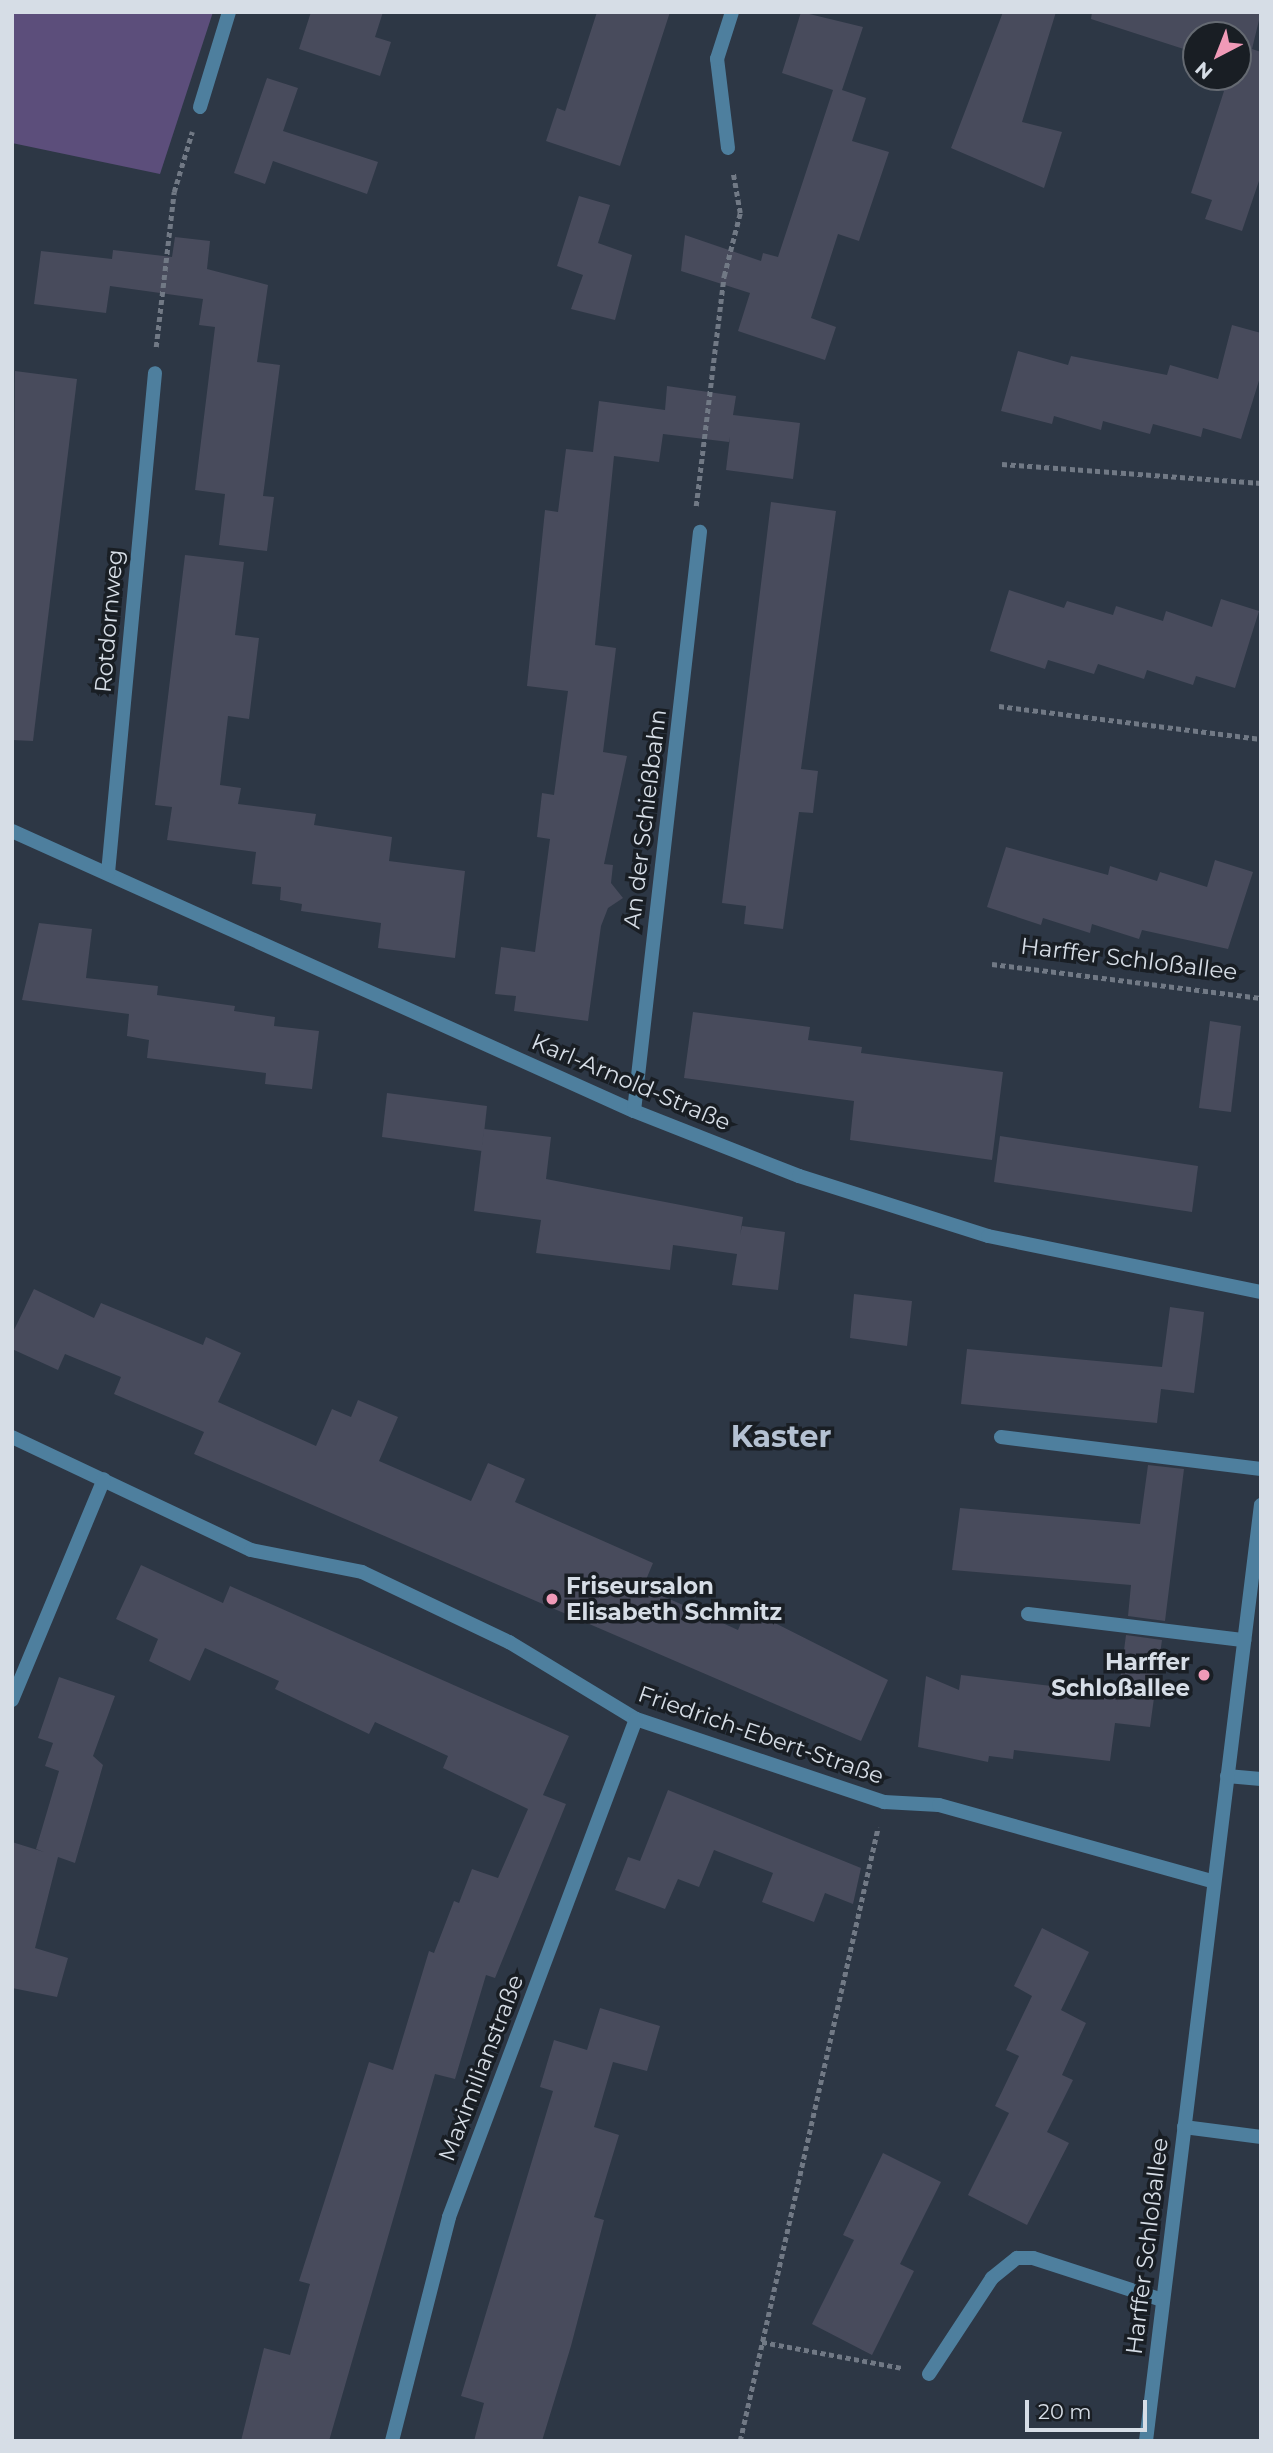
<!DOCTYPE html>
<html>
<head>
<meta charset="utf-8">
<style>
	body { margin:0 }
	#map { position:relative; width:1273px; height:2453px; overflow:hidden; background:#2d3745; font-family:Montserrat,sans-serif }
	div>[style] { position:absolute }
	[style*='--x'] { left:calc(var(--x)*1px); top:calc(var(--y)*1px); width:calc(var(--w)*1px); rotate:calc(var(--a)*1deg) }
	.green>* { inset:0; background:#5c4e7b }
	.building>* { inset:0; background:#484b5c }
	.path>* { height:4.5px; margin-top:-2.25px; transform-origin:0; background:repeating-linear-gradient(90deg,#717985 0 5px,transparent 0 8.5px) }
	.lane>* { height:14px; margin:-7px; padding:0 7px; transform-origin:7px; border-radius:7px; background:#4e7f9e }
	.street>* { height:14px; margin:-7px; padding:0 7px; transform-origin:7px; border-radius:7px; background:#4e7f9e }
	.dots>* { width:19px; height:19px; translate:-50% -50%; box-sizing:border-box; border:4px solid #191e24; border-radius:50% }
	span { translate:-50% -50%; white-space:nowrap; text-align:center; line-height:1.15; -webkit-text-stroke:7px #191e24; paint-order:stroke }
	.street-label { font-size:23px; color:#d6dde6 }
	.poi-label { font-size:23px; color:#d6dde6; font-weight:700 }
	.left { translate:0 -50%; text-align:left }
	.right { translate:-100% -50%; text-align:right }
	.district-label { font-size:30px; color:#b4c1d2; font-weight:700 }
	.frame { position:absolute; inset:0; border:14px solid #d6dde6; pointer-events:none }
	.north { position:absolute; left:1182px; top:21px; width:70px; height:70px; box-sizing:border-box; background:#191e24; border:2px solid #656a72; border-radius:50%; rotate:222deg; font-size:19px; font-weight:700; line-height:28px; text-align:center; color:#d6dde6 }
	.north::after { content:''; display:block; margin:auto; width:24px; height:32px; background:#f09ab7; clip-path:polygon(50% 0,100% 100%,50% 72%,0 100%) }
	.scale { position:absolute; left:1025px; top:2400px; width:122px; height:32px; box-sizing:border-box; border:4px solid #d6dde6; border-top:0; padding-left:9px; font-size:21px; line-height:24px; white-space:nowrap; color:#d6dde6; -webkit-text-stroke:5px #191e24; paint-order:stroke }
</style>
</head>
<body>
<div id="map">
	<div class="green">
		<i style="clip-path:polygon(12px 12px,213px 12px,160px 174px,12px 143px)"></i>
	</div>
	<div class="building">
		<i style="clip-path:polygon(311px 12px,383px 12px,375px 37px,391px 42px,380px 76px,299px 49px)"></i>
		<i style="clip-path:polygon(597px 12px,670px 12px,620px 166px,546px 141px,557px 108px,565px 111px)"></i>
		<i style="clip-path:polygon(801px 12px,863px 27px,842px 90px,866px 98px,852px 141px,889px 152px,859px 241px,838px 234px,811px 318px,836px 327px,825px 360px,738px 331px,750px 293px,681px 271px,685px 235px,761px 261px,763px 253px,778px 257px,833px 90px,782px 73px)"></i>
		<i style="clip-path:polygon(1003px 12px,1056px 12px,1022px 122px,1062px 132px,1044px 188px,951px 148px)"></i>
		<i style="clip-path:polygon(1092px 12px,1261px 12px,1252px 49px,1261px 52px,1261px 175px,1242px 231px,1205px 219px,1212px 200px,1191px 193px,1224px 91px,1203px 84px,1206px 77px,1238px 77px,1238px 35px,1196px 35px,1196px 53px,1091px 19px)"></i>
		<i style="clip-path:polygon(267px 78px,298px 88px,283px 131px,378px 162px,367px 194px,273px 161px,265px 184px,234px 173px)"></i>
		<i style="clip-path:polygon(579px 196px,610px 205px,598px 243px,632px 255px,615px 320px,571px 309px,583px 275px,557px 266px)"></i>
		<i style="clip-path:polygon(175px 237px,210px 241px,207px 269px,268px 285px,257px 362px,280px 365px,263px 496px,274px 497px,267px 551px,219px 545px,225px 494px,195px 490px,215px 327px,199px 325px,203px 299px,110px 286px,106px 313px,34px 304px,41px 251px,112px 259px,113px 250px,172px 257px)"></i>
		<i style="clip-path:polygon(1232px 325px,1261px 333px,1261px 374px,1241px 439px,1203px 428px,1201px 437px,1153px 424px,1150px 434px,1103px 421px,1101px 430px,1054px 416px,1052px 424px,1001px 411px,1018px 351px,1068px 365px,1071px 356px,1167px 375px,1170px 365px,1218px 379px)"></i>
		<i style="clip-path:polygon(15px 371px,77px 379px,33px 741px,12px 740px)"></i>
		<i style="clip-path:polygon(667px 386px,736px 396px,733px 415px,800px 423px,793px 479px,726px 470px,730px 437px,729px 442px,663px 434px,659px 462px,614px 456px,595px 645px,616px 648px,603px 752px,627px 756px,604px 864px,613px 865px,611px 883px,623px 898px,608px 908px,601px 926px,588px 1021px,514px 1011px,516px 996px,495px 994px,501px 947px,535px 952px,550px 839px,537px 837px,542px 793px,554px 795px,568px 691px,527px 686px,545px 510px,558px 512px,566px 449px,593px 452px,599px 401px,665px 410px)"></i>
		<i style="clip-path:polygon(771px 502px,836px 511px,801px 769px,818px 771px,813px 813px,799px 812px,783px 929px,744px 924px,746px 906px,722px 903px)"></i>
		<i style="clip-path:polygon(185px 555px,244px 562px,235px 635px,259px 638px,249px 719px,228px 716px,220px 785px,241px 788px,238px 804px,316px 814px,314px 825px,392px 837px,389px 861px,465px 871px,455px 958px,378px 948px,381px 923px,301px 911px,302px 904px,280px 900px,281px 887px,252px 884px,256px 852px,167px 840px,172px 807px,155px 805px)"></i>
		<i style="clip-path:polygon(1009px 590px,1064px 608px,1067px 601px,1113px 615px,1116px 606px,1163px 621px,1166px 611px,1212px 627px,1221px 599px,1259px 611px,1235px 688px,1196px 676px,1193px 685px,1147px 670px,1144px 679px,1098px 664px,1094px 674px,1048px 660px,1045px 669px,990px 651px)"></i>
		<i style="clip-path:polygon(1006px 847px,1108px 875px,1110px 866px,1157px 881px,1160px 872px,1207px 887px,1215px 860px,1253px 872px,1228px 949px,1142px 930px,1139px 939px,1092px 924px,1090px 933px,1043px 918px,1041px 925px,987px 907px)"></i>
		<i style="clip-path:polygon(39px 923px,92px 929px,86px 978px,158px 986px,157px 995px,235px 1006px,234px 1011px,275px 1017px,274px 1026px,319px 1031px,312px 1089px,265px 1084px,266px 1073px,147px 1058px,149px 1040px,127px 1036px,129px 1014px,22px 1000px)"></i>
		<i style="clip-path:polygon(693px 1012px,810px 1027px,808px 1040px,862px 1047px,861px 1053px,1003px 1072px,992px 1160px,850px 1140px,854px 1101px,684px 1078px)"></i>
		<i style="clip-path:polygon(1210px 1021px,1241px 1026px,1231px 1112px,1199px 1108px)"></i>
		<i style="clip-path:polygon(387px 1093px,487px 1106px,482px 1151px,382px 1137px)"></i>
		<i style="clip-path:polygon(484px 1129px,551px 1137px,546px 1179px,743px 1217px,740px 1235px,742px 1226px,785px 1232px,778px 1290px,732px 1285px,737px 1254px,673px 1245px,670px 1270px,536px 1253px,541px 1220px,474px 1211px)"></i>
		<i style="clip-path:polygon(1000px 1136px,1198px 1166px,1192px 1212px,994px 1182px)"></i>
		<i style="clip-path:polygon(34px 1289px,94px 1318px,101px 1303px,203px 1345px,206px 1337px,241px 1353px,218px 1402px,316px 1446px,332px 1409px,351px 1417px,358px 1400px,398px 1417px,379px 1461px,471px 1501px,488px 1463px,525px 1479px,515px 1502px,653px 1563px,643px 1587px,738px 1630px,747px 1609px,888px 1680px,861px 1741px,194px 1454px,204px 1432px,114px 1394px,121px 1377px,65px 1354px,58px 1370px,12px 1349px,12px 1334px)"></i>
		<i style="clip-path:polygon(854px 1294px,912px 1301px,907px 1346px,850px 1338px)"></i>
		<i style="clip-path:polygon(1170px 1307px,1204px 1312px,1202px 1330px,1194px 1393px,1161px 1389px,1157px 1423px,961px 1404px,967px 1349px,1162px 1367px)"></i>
		<i style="clip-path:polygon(1148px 1465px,1184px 1469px,1165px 1621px,1128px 1616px,1131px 1585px,952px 1570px,960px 1508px,1140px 1524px)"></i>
		<i style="clip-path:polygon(141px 1565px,223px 1603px,230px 1586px,569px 1736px,543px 1795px,566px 1804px,495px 1978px,486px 1975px,455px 2079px,435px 2074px,329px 2441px,241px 2441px,264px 2348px,290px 2355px,310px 2284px,299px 2281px,369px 2062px,393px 2070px,429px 1951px,434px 1953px,454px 1901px,459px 1903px,472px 1869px,498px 1878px,528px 1809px,443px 1768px,448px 1756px,375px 1722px,369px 1734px,275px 1689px,279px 1681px,205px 1648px,190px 1681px,149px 1661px,158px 1639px,116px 1619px)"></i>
		<i style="clip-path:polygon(1126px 1635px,1162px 1640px,1150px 1727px,1115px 1723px,1110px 1761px,1014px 1750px,1013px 1759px,989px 1756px,988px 1762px,918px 1747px,926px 1676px,959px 1690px,961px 1675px,1118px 1694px,1117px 1703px)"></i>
		<i style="clip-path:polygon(59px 1677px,115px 1696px,93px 1756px,103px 1765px,75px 1863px,58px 1857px,35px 1948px,68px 1958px,57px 1997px,12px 1988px,12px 1842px,44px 1852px,36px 1849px,59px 1771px,45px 1766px,53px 1743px,38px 1738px)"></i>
		<i style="clip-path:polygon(668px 1790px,861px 1868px,853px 1904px,825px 1893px,814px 1922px,762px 1902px,773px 1873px,714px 1850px,699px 1887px,678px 1879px,665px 1909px,615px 1890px,628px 1857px,640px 1861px)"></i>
		<i style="clip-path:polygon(1042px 1928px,1089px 1952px,1061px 2010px,1086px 2023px,1062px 2075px,1073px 2080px,1047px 2132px,1069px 2143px,1027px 2225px,968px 2195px,1009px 2113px,995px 2106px,1019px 2056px,1006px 2050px,1032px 1996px,1014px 1986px)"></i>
		<i style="clip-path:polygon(600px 2008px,660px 2026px,647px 2071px,613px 2062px,594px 2127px,619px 2135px,594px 2217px,604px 2220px,571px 2346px,542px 2441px,474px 2441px,484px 2403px,461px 2396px,553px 2091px,540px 2087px,554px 2040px,587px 2050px)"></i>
		<i style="clip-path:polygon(883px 2153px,941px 2182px,900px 2264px,914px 2271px,872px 2355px,812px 2324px,854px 2240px,843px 2235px)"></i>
	</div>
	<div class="path">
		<i style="--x:156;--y:347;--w:156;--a:-83.4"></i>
		<i style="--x:174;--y:192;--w:63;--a:-73.3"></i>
		<i style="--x:1002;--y:464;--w:260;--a:4.2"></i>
		<i style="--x:696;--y:506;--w:232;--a:-83.1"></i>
		<i style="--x:724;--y:276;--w:65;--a:-75.7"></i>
		<i style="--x:740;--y:213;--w:41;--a:-99.9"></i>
		<i style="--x:999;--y:706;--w:264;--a:7.2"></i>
		<i style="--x:992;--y:964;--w:271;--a:7.2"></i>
		<i style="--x:762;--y:2342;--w:142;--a:10.5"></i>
		<i style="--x:740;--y:2441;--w:629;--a:-77.33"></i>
	</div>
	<div class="lane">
		<i style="--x:1227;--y:1776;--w:34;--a:5"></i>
	</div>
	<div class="street">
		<i style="--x:200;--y:107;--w:99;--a:-73"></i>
		<i style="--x:728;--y:148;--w:90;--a:-97"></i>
		<i style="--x:717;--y:59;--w:49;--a:-72.3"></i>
		<i style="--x:12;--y:831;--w:682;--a:24.24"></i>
		<i style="--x:634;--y:1111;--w:177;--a:21.5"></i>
		<i style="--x:799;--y:1176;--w:198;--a:17.6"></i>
		<i style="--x:988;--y:1236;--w:279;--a:11.6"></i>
		<i style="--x:108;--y:873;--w:502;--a:-84.63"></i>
		<i style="--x:634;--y:1111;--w:583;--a:-83.5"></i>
		<i style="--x:12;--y:1437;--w:264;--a:25.3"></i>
		<i style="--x:251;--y:1550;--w:113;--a:11.2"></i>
		<i style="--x:362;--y:1572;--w:163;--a:25.5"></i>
		<i style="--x:509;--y:1642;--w:149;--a:31.2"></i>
		<i style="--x:636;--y:1719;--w:262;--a:18.5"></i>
		<i style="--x:884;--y:1802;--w:55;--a:3.1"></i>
		<i style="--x:939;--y:1805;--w:282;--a:15.6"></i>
		<i style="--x:1001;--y:1437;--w:262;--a:7"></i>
		<i style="--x:1028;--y:1614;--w:218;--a:6.9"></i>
		<i style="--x:12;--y:1700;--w:239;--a:-67.4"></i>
		<i style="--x:1184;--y:2127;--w:78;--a:7.4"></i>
		<i style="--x:929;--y:2374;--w:115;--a:-56.7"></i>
		<i style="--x:992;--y:2278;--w:32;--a:-39"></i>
		<i style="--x:1017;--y:2258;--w:16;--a:0"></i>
		<i style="--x:1033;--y:2258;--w:136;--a:18"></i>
		<i style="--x:392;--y:2441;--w:231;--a:-75.7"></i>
		<i style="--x:449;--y:2217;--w:532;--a:-69.42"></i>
		<i style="--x:1146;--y:2441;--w:943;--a:-83"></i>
	</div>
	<div class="dots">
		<i style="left:552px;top:1599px;background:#f09ab7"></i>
		<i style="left:1204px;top:1675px;background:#f09ab7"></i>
	</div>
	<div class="street-label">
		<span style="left:109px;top:621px;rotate:-85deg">Rotdornweg</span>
		<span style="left:645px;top:819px;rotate:-83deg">An der Schießbahn</span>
		<span style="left:1129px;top:959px;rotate:7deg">Harffer Schloßallee</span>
		<span style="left:631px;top:1082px;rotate:23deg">Karl-Arnold-Straße</span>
		<span style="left:761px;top:1735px;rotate:19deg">Friedrich-Ebert-Straße</span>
		<span style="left:481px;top:2068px;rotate:-69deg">Maximilianstraße</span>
		<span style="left:1147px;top:2246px;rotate:-83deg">Harffer Schloßallee</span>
	</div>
	<div class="poi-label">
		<span class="left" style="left:566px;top:1599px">Friseursalon<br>Elisabeth Schmitz</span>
		<span class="right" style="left:1190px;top:1675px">Harffer<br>Schloßallee</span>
	</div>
	<div class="district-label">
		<span style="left:781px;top:1437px">Kaster</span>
	</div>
	<div class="frame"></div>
	<div class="north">N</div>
	<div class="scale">20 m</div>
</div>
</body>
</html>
